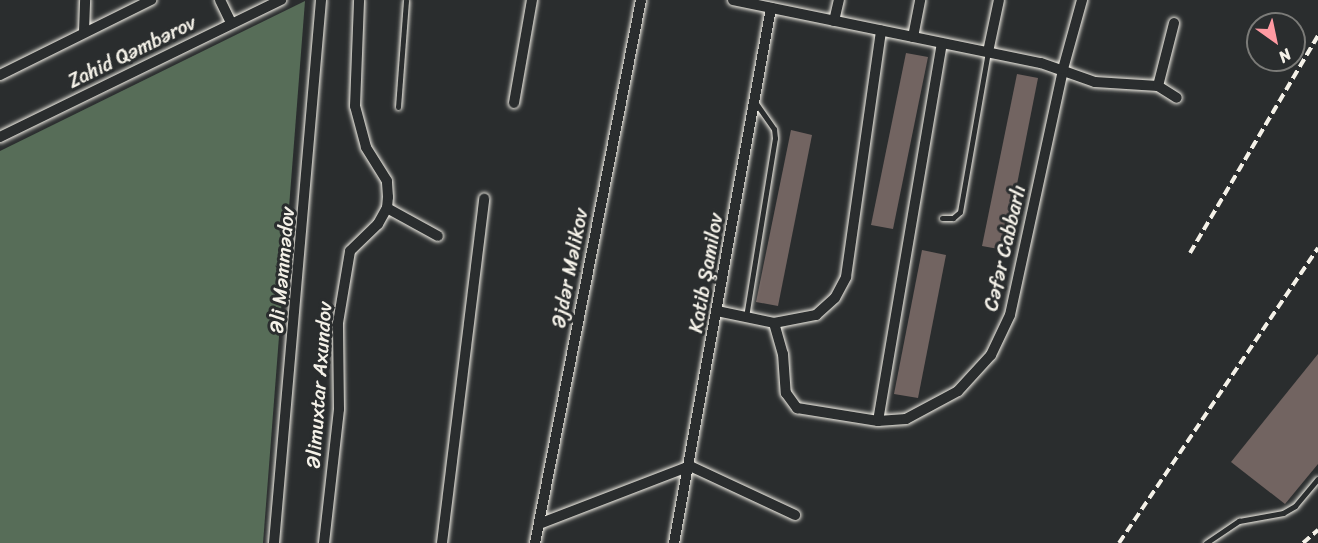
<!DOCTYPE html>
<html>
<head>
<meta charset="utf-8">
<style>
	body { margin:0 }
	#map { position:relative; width:1318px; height:543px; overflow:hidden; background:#2a2d2e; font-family:Sriracha,sans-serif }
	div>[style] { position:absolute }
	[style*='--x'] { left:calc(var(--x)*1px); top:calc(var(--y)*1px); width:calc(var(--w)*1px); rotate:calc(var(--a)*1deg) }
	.green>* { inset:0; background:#576d58 }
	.building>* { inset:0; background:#726461 }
	.roads { filter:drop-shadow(0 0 2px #f4f1e8) drop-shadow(0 0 2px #f4f1e8) }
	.service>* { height:5px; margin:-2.5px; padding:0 2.5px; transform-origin:2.5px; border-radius:2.5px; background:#2a2d2e }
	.minor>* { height:10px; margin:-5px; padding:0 5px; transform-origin:5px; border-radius:5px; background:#2a2d2e }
	.rail>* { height:4px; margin-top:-2px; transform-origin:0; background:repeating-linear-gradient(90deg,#f4f1e8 0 9px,transparent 0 13.5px) }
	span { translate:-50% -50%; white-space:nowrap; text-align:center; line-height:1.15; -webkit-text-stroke:6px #2a2d2e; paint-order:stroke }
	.street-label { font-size:20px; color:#f4f1e8 }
	.north { position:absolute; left:1246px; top:12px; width:60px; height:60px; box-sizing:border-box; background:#2a2d2e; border:2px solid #7b7b78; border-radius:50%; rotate:147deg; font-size:16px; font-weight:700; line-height:24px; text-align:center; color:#f4f1e8 }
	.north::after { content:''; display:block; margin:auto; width:21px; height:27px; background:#ff9aa2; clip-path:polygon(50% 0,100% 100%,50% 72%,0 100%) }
</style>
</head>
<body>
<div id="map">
	<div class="green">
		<i style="clip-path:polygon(305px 1px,263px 543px,0 543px,0 151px)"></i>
	</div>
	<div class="building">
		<i style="clip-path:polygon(906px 53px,928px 57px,893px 229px,871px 225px)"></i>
		<i style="clip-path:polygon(1017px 74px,1038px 78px,1004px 250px,982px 246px)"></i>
		<i style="clip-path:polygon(791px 130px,812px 135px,778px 306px,756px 302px)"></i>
		<i style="clip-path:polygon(922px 250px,946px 255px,918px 398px,894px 394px)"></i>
		<i style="clip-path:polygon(1318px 354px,1318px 464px,1285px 504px,1231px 462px)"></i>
	</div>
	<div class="roads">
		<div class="service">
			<i style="--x:398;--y:107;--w:107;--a:-85.7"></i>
			<i style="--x:942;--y:218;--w:11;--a:0"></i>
			<i style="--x:953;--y:218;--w:9;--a:-41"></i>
			<i style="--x:960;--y:212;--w:162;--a:-80.1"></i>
			<i style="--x:746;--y:317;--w:181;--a:-80.8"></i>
			<i style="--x:775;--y:138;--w:9;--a:-96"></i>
			<i style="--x:774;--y:129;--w:33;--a:-125"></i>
			<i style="--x:1206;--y:543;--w:40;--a:-34"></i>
			<i style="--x:1239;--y:521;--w:45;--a:-10.3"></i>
			<i style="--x:1283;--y:513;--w:14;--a:-30"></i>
			<i style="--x:1295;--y:506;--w:35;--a:-50"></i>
		</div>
		<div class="minor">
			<i style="--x:220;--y:0;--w:25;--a:64"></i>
			<i style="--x:733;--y:0;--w:314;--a:11.6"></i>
			<i style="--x:1041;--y:63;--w:57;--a:19.4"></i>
			<i style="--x:1095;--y:82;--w:63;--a:3.6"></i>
			<i style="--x:1158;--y:86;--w:22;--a:32"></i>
			<i style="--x:834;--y:21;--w:22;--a:-77"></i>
			<i style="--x:84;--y:32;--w:32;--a:-88"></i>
			<i style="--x:913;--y:37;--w:38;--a:-79"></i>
			<i style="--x:988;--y:52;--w:53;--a:-78.1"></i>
			<i style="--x:0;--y:75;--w:169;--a:-26.4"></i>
			<i style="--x:1158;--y:86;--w:65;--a:-75.7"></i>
			<i style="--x:514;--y:103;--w:105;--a:-80.1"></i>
			<i style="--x:0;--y:137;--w:313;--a:-26"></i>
			<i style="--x:387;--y:208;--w:58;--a:28.8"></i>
			<i style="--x:717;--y:311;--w:58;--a:11.9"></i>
			<i style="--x:774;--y:323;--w:32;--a:74"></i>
			<i style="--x:783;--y:354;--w:39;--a:86"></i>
			<i style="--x:786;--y:393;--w:19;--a:54"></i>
			<i style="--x:797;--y:408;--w:82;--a:9.1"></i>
			<i style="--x:878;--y:421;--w:28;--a:-4"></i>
			<i style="--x:906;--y:419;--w:59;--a:-28.3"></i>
			<i style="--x:958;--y:391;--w:49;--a:-47.5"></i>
			<i style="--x:991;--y:355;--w:44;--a:-64.6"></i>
			<i style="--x:1010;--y:315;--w:252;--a:-77.8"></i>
			<i style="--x:1063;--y:69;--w:72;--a:-74.6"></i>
			<i style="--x:774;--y:323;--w:43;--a:-10.8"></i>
			<i style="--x:816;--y:315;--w:25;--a:-42"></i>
			<i style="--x:835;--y:298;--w:24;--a:-62"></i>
			<i style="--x:846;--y:277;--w:249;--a:-81.9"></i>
			<i style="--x:878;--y:421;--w:383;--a:-80.4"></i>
			<i style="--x:539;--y:524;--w:162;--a:-21"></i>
			<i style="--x:690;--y:466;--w:116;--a:25"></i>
			<i style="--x:274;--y:543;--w:545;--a:-85.05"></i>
			<i style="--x:324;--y:543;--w:135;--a:-83.6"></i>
			<i style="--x:339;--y:409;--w:86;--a:-90.7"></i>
			<i style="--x:338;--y:323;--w:73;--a:-80.5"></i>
			<i style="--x:350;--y:251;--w:39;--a:-44"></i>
			<i style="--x:378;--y:224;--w:18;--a:-61"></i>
			<i style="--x:387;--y:208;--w:11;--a:-85"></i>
			<i style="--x:388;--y:197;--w:16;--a:-94"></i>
			<i style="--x:387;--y:181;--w:40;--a:-122"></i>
			<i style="--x:366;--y:147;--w:42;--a:-105"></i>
			<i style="--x:355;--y:106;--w:106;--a:-87.8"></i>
			<i style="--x:442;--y:543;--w:347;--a:-83"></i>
			<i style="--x:535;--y:543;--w:553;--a:-78.95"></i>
			<i style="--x:674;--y:543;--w:544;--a:-79.72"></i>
		</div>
	</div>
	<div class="rail">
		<i style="--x:1190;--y:253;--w:252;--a:-59.5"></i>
		<i style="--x:1119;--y:543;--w:356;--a:-56"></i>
		<i style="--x:1303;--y:543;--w:20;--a:-41"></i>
	</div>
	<div class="street-label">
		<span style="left:132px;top:52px;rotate:-26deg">Zahid Qəmbərov</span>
		<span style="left:1005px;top:248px;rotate:-77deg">Cəfər Cabbarlı</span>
		<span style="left:570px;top:268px;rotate:-79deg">Əjdər Məlikov</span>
		<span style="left:282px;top:270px;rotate:-85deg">Əli Məmmədov</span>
		<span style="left:706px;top:273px;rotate:-80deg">Katib Şamilov</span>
		<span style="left:319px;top:385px;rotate:-86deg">Əlimuxtar Axundov</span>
	</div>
	<div class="north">N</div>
</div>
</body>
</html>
